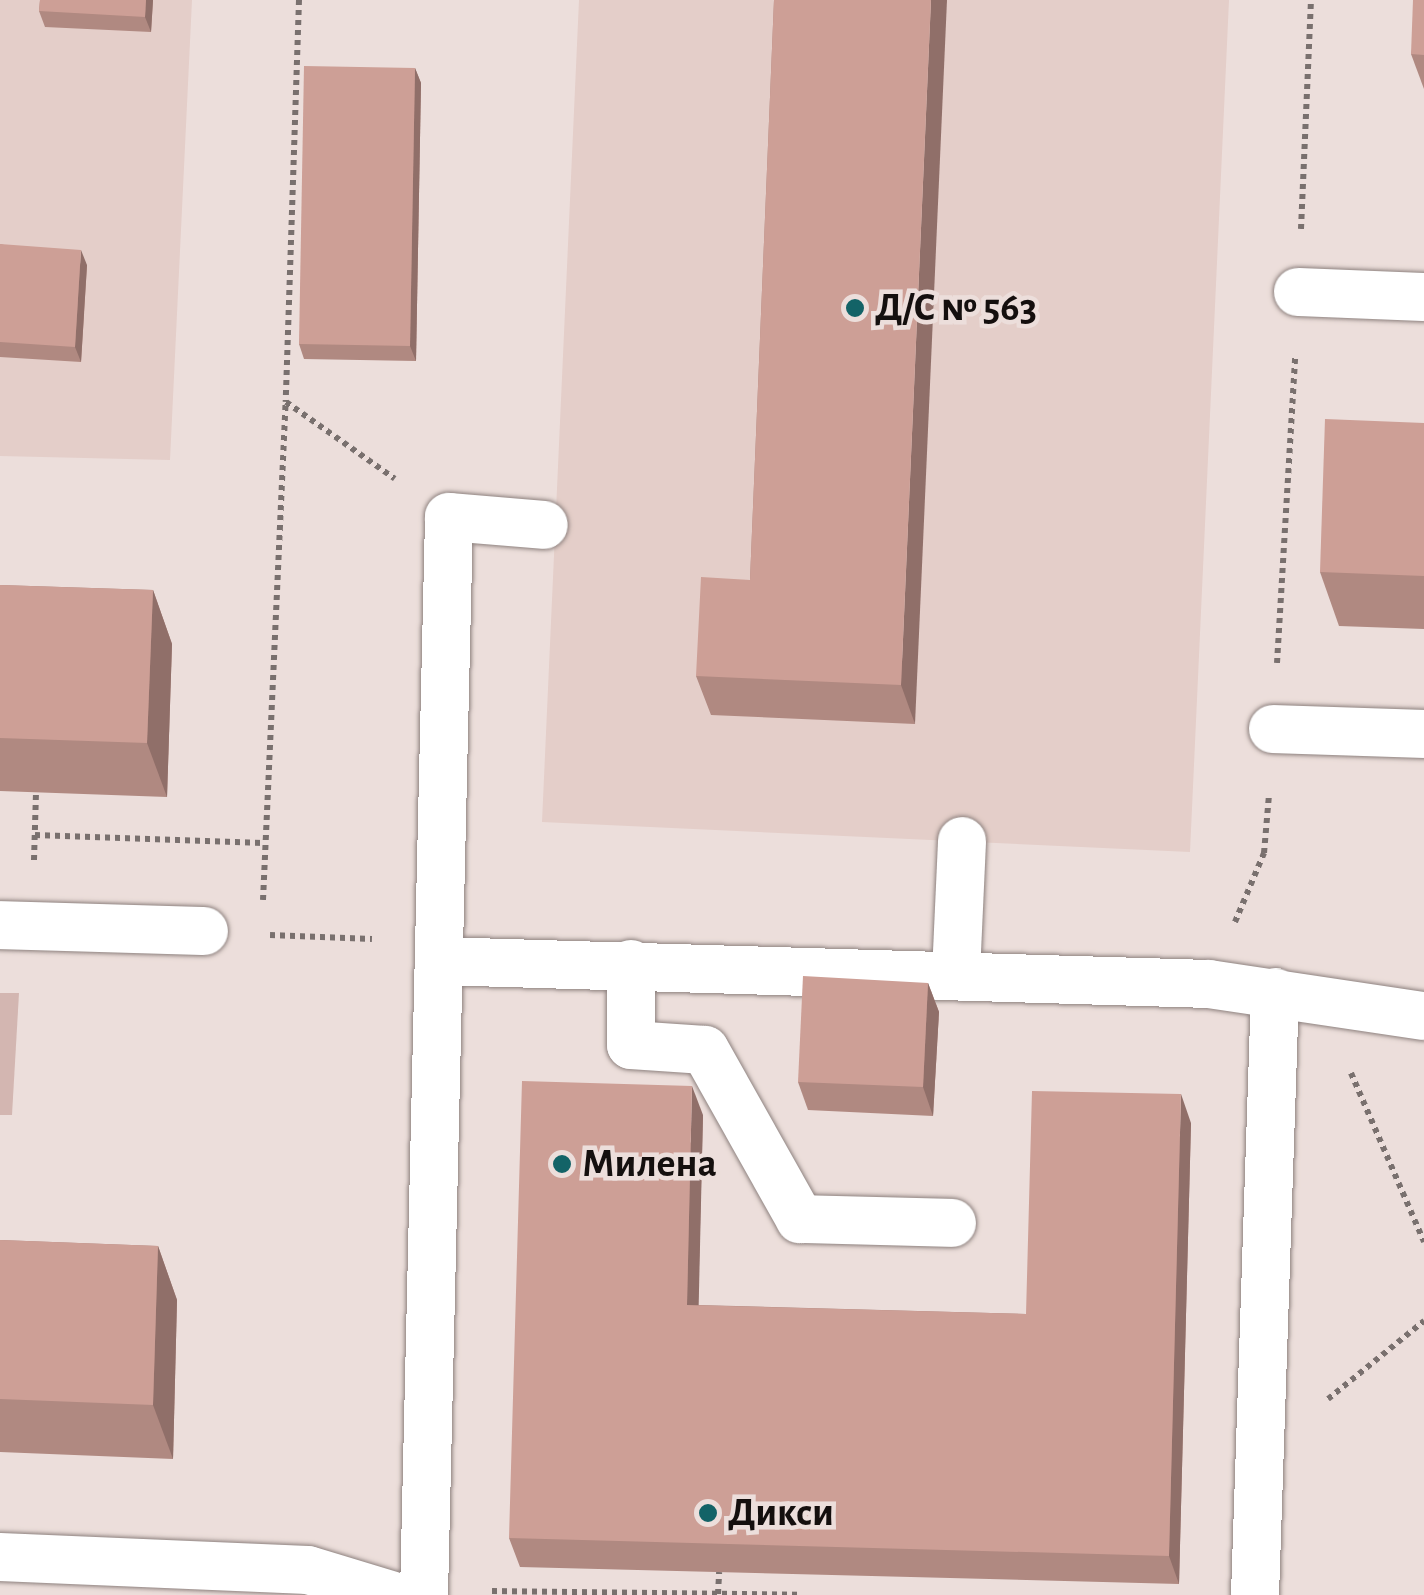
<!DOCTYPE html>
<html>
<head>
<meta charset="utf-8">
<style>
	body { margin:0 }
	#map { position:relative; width:1424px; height:1595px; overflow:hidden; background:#ecdedb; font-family:"Alegreya Sans",sans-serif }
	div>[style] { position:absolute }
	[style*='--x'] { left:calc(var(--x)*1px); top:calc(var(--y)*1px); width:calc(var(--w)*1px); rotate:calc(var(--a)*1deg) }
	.built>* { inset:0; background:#e4cec9 }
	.green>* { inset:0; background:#d3b6b1 }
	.path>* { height:6px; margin-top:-3px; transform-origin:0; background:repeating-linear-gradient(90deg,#79706e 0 5px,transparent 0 10px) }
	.roads { filter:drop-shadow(0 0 2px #8e827f) drop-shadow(0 0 2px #8e827f) }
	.service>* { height:48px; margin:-24px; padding:0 24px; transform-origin:24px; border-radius:24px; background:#fff }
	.wall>* { inset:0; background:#b08981 }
	.shaded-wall>* { inset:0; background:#906f69 }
	.building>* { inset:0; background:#cd9f96 }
	.dots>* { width:28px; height:28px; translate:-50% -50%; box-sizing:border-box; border:5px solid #ecdedb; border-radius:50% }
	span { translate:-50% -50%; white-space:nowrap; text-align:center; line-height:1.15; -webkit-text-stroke:9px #ecdedb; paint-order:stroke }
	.poi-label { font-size:40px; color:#140f0e; font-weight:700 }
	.left { translate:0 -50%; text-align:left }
</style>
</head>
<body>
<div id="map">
	<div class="built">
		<i style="clip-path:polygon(0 0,192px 0,170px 460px,0 456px)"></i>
		<i style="clip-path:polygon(579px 0,1229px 0,1190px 852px,542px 822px)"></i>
	</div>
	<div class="green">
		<i style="clip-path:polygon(0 993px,19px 993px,12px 1115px,0 1115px)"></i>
	</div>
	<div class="path">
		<i style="--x:299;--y:0;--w:402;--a:91.9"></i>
		<i style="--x:286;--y:402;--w:133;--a:35.2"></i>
		<i style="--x:1301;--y:229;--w:229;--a:-87.5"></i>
		<i style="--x:1277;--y:663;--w:308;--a:-86.6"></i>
		<i style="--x:35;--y:835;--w:230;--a:2"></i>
		<i style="--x:34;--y:860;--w:68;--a:-88.3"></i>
		<i style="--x:263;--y:900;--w:498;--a:-87.4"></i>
		<i style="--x:1235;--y:922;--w:75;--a:-67.2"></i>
		<i style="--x:1264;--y:853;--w:58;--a:-85.1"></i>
		<i style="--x:270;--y:935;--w:102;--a:2.2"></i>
		<i style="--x:1351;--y:1073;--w:184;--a:66.6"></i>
		<i style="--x:1328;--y:1399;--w:124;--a:-39.1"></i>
		<i style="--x:492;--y:1591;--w:309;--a:0.7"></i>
		<i style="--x:718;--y:1594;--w:22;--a:-87"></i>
	</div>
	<div class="roads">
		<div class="service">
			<i style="--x:1298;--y:292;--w:126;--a:2.3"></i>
			<i style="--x:1273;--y:729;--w:151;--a:1.9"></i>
			<i style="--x:0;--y:925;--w:204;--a:1.7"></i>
			<i style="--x:439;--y:961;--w:770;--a:1.71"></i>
			<i style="--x:1209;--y:984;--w:217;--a:8.5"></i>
			<i style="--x:631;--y:964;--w:81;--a:90"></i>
			<i style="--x:631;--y:1045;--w:74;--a:3.9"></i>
			<i style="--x:705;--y:1050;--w:194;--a:60.7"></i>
			<i style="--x:800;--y:1219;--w:152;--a:1.5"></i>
			<i style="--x:956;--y:974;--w:133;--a:-87.4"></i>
			<i style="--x:0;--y:1557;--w:308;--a:2.4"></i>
			<i style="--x:308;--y:1570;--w:87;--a:16.8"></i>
			<i style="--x:424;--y:1595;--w:1078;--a:-88.67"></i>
			<i style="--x:449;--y:517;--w:95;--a:4.8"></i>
			<i style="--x:1255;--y:1595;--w:603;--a:-88.1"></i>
		</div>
	</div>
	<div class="wall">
		<i style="clip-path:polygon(40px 0,153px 0,151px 32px,45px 27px,39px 11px)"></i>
		<i style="clip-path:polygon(774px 0,915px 724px,711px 715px,696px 676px,750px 580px)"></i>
		<i style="clip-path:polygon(1424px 0,1424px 89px,1411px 54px)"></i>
		<i style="clip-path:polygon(415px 68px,421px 83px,416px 361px,304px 359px,299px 344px)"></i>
		<i style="clip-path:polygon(0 244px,87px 265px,81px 362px,0 357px)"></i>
		<i style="clip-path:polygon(1424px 423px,1424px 629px,1339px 626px,1320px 572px)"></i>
		<i style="clip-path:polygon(0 585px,153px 590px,172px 644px,167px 797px,0 791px)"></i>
		<i style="clip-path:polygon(928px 983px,939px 1012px,933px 1116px,808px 1110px,798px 1082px)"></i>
		<i style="clip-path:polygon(703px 1115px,698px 1305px,1026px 1314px,1191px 1123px,1179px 1584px,520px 1567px,509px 1538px)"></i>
		<i style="clip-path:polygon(0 1240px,158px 1246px,177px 1300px,173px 1459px,0 1452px)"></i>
	</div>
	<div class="shaded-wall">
		<i style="clip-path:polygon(146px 0,153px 0,151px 32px,145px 17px)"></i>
		<i style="clip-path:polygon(931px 0,947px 0,915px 724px,901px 685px)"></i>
		<i style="clip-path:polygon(415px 68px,421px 83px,416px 361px,410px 346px)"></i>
		<i style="clip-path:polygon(81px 250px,87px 265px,81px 362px,75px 347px)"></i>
		<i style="clip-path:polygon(153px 590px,172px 644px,167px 797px,147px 743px)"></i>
		<i style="clip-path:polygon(928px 983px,939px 1012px,933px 1116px,923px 1087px)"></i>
		<i style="clip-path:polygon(692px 1086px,703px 1115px,698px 1334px,687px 1305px)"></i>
		<i style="clip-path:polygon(1181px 1094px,1191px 1123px,1179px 1584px,1169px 1556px)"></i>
		<i style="clip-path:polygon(158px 1246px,177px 1300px,173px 1459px,153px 1405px)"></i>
	</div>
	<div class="building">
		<i style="clip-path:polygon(40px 0,146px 0,145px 17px,39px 11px)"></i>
		<i style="clip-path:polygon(774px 0,931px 0,901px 685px,696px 676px,701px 577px,750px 580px)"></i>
		<i style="clip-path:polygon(1413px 0,1424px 0,1424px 55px,1411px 54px)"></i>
		<i style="clip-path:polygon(304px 66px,415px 68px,410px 346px,299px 344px)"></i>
		<i style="clip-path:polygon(0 244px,81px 250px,75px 347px,0 342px)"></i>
		<i style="clip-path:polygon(1325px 419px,1424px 423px,1424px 576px,1320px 572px)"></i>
		<i style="clip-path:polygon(0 585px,153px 590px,147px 743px,0 738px)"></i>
		<i style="clip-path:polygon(803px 976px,928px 983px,923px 1087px,798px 1082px)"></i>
		<i style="clip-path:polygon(522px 1081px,692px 1086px,687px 1305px,1026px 1314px,1032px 1091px,1181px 1094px,1169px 1556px,509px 1538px)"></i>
		<i style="clip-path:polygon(0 1240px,158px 1246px,153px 1405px,0 1399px)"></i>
	</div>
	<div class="dots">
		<i style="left:855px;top:308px;background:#136367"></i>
		<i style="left:562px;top:1164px;background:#136367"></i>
		<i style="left:708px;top:1513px;background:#136367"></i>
	</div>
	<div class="poi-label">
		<span class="left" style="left:875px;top:308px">Д/C № 563</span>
		<span class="left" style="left:582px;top:1164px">Милена</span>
		<span class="left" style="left:728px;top:1513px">Дикси</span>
	</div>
</div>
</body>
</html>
